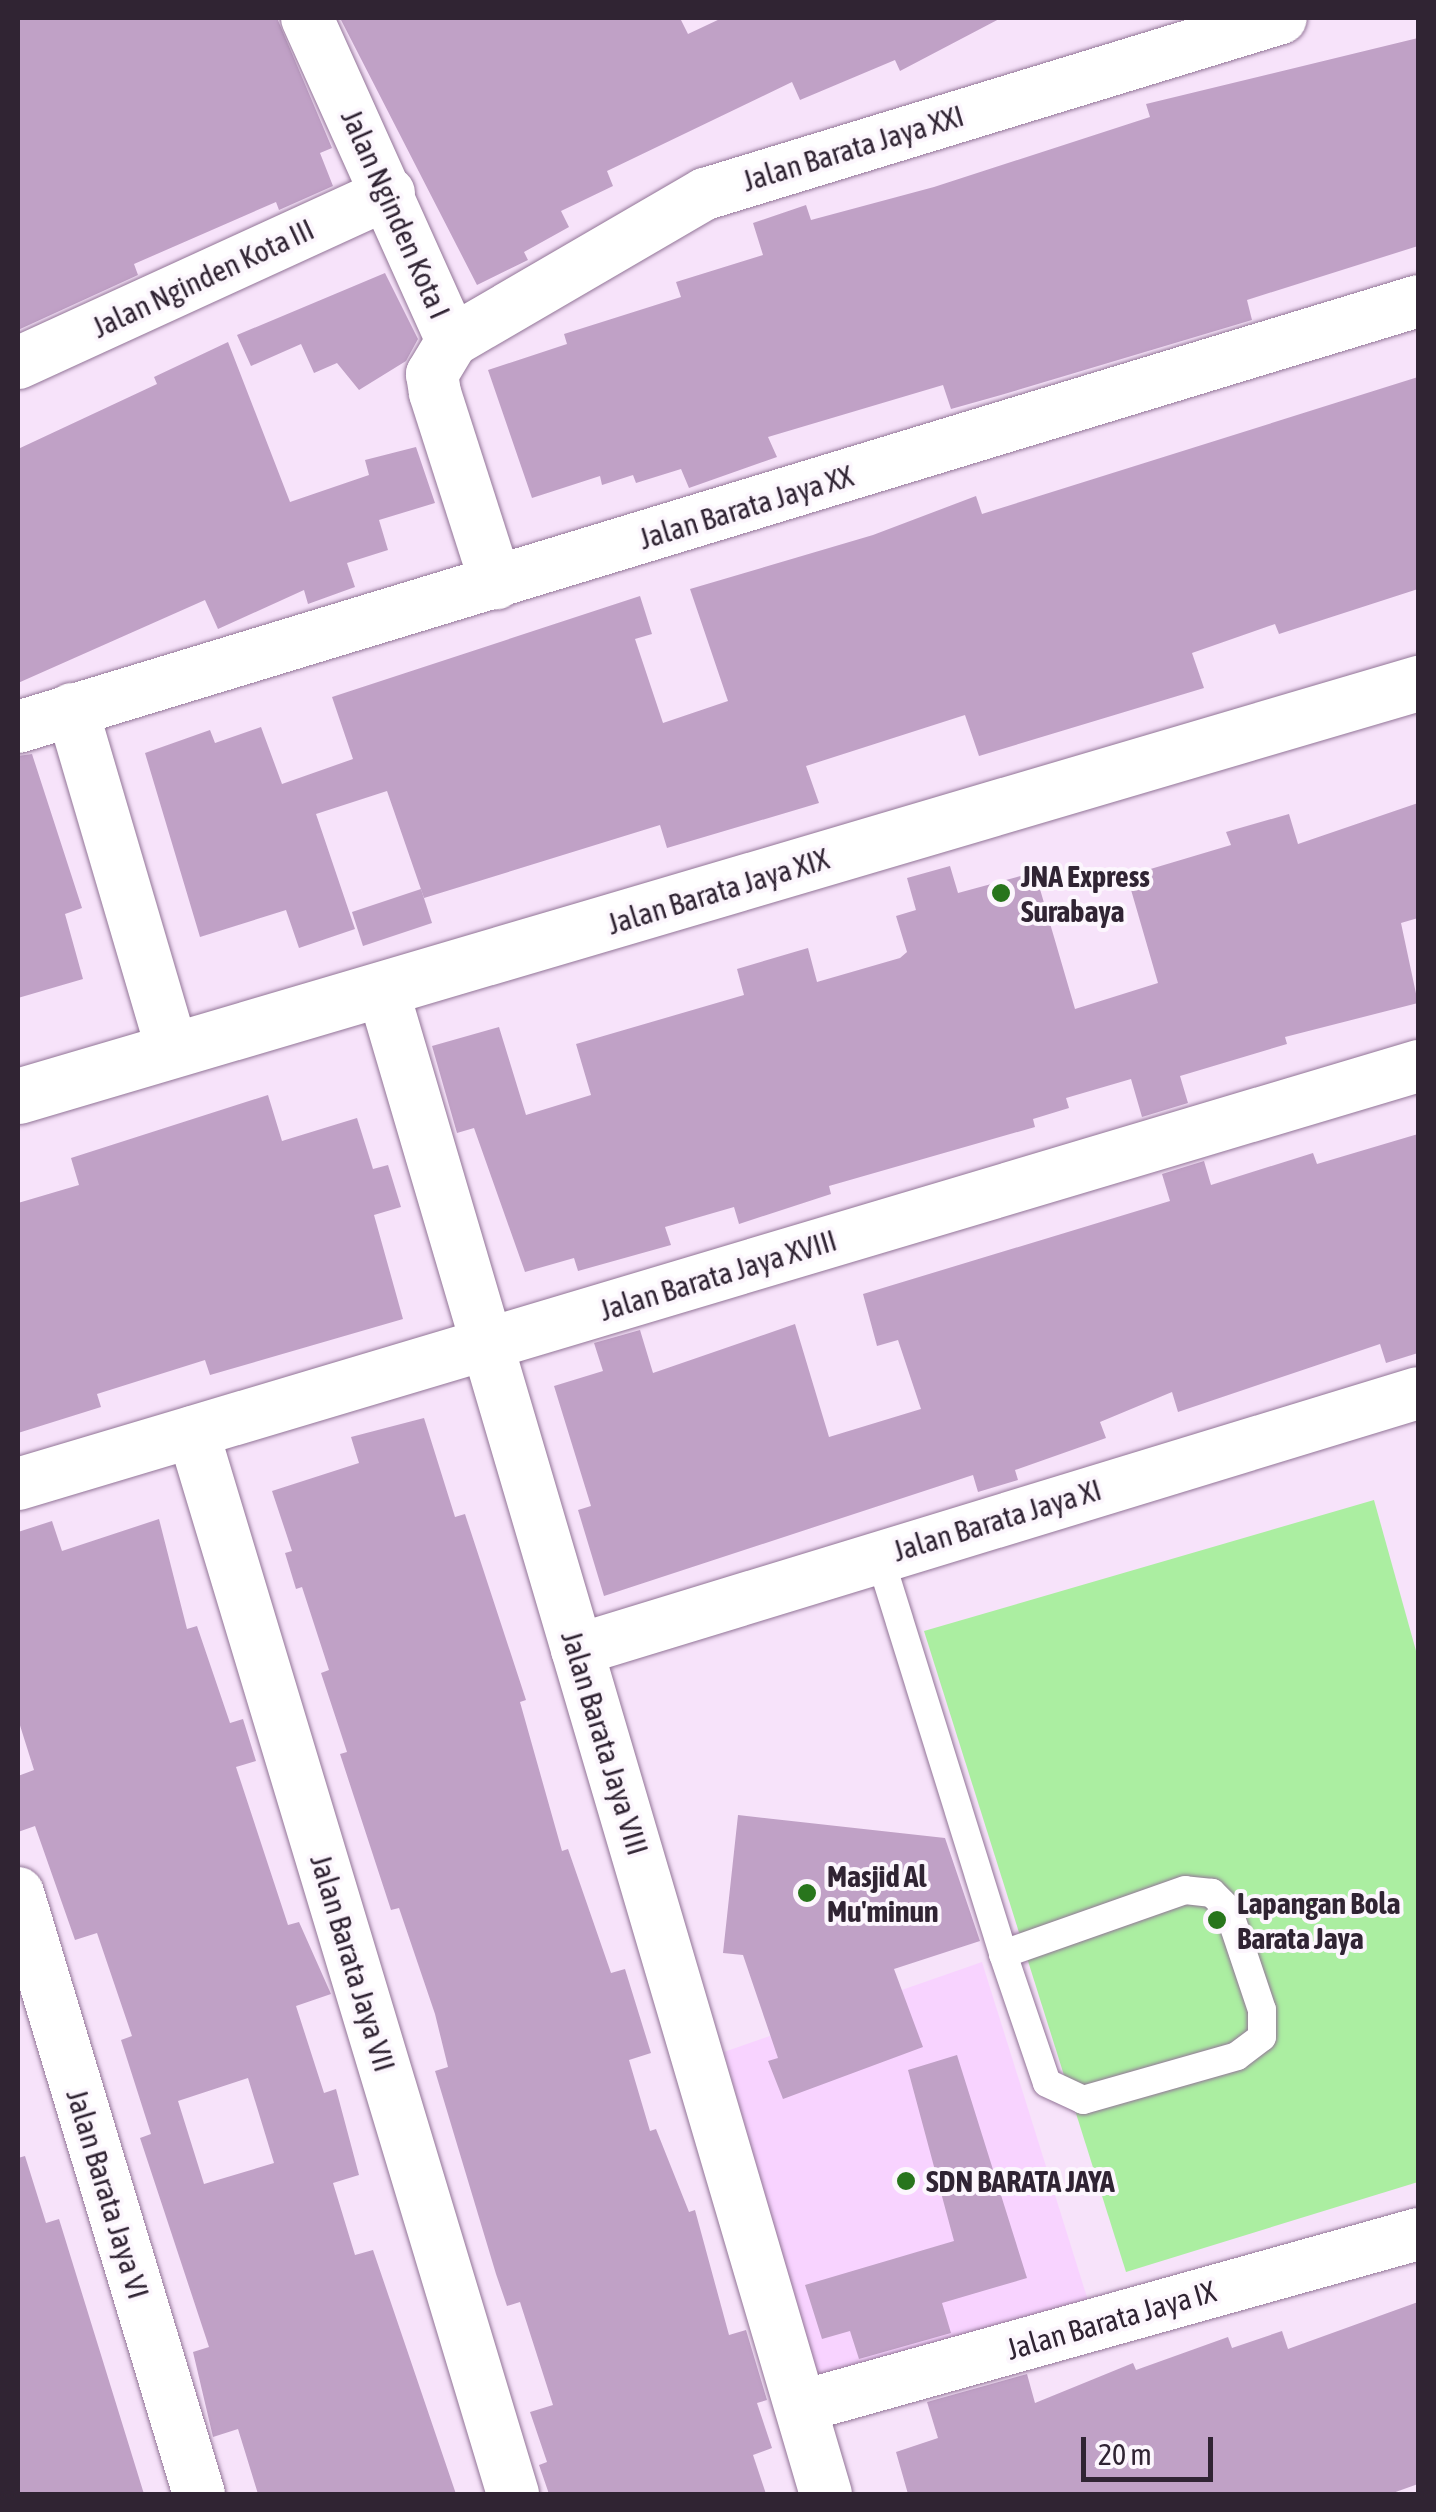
<!DOCTYPE html>
<html>
<head>
<meta charset="utf-8">
<style>
	body { margin:0 }
	#map { position:relative; width:1436px; height:2512px; overflow:hidden; background:#f7e3fa; font-family:"Asap Condensed",sans-serif }
	div>[style] { position:absolute }
	[style*='--x'] { left:calc(var(--x)*1px); top:calc(var(--y)*1px); width:calc(var(--w)*1px); rotate:calc(var(--a)*1deg) }
	.built>* { inset:0; background:#f8d3ff }
	.green>* { inset:0; background:#abeea1 }
	.building>* { inset:0; background:#c0a1c6 }
	.roads { filter:drop-shadow(0 0 2px #927597) drop-shadow(0 0 2px #927597) }
	.service>* { height:28px; margin:-14px; padding:0 14px; transform-origin:14px; border-radius:14px; background:#fff }
	.minor>* { height:52px; margin:-26px; padding:0 26px; transform-origin:26px; border-radius:26px; background:#fff }
	.tertiary>* { height:55px; margin:-27.5px; padding:0 27.5px; transform-origin:27.5px; border-radius:27.5px; background:#fff }
	.dots>* { width:28px; height:28px; translate:-50% -50%; box-sizing:border-box; border:5px solid #fcf6fd; border-radius:50% }
	span { translate:-50% -50%; white-space:nowrap; text-align:center; line-height:1.15; -webkit-text-stroke:8px #fcf6fd; paint-order:stroke }
	.street-label { font-size:30px; color:#302433 }
	.poi-label { font-size:30px; color:#302433; font-weight:700 }
	.left { translate:0 -50%; text-align:left }
	.frame { position:absolute; inset:0; border:20px solid #302433; pointer-events:none }
	.scale { position:absolute; left:1081px; top:2437px; width:132px; height:45px; box-sizing:border-box; border:5px solid #302433; border-top:0; padding-left:12px; font-size:30px; line-height:35px; white-space:nowrap; color:#302433; -webkit-text-stroke:8px #fcf6fd; paint-order:stroke }
</style>
</head>
<body>
<div id="map">
	<div class="built">
		<i style="clip-path:polygon(982px 1962px,1091px 2310px,820px 2387px,724px 2052px)"></i>
	</div>
	<div class="green">
		<i style="clip-path:polygon(1374px 1500px,1418px 1658px,1418px 2182px,1126px 2272px,924px 1631px)"></i>
	</div>
	<div class="building">
		<i style="clip-path:polygon(18px 18px,277px 18px,332px 148px,320px 153px,333px 186px,279px 210px,276px 202px,134px 264px,138px 275px,18px 330px)"></i>
		<i style="clip-path:polygon(340px 18px,680px 18px,688px 34px,722px 18px,1001px 18px,900px 71px,895px 60px,800px 100px,792px 82px,607px 171px,613px 186px,561px 211px,569px 227px,524px 252px,528px 260px,477px 285px)"></i>
		<i style="clip-path:polygon(1418px 38px,1418px 246px,1247px 300px,1252px 320px,1001px 395px,951px 409px,943px 385px,768px 437px,777px 457px,689px 488px,681px 469px,636px 483px,633px 475px,602px 485px,600px 476px,532px 498px,488px 370px,567px 344px,564px 334px,681px 297px,676px 282px,763px 255px,753px 223px,806px 205px,811px 220px,934px 187px,1150px 117px,1146px 104px)"></i>
		<i style="clip-path:polygon(385px 273px,418px 339px,406px 361px,359px 390px,337px 363px,314px 373px,301px 344px,251px 366px,237px 335px)"></i>
		<i style="clip-path:polygon(228px 342px,290px 502px,369px 475px,365px 460px,416px 447px,435px 503px,379px 520px,388px 550px,347px 563px,355px 587px,308px 604px,304px 590px,218px 629px,205px 600px,18px 683px,18px 449px,157px 384px,154px 377px)"></i>
		<i style="clip-path:polygon(1418px 377px,1418px 589px,1279px 634px,1275px 624px,1192px 653px,1204px 688px,979px 756px,965px 715px,806px 766px,819px 803px,667px 848px,660px 825px,424px 898px,387px 791px,316px 814px,355px 929px,299px 948px,286px 910px,200px 937px,145px 753px,210px 730px,215px 743px,261px 727px,282px 784px,353px 759px,332px 697px,640px 596px,652px 634px,635px 639px,663px 723px,728px 701px,690px 589px,873px 535px,976px 496px,982px 514px)"></i>
		<i style="clip-path:polygon(32px 754px,82px 908px,65px 914px,83px 979px,18px 998px,18px 756px)"></i>
		<i style="clip-path:polygon(1418px 803px,1418px 918px,1401px 923px,1418px 1003px,1285px 1037px,1287px 1044px,1180px 1076px,1188px 1103px,1142px 1117px,1131px 1079px,1066px 1098px,1069px 1108px,1033px 1119px,1035px 1127px,829px 1186px,831px 1194px,739px 1224px,734px 1207px,665px 1227px,671px 1245px,578px 1271px,574px 1258px,525px 1272px,474px 1128px,457px 1133px,432px 1046px,499px 1027px,526px 1115px,591px 1095px,576px 1044px,744px 995px,737px 969px,808px 948px,817px 982px,900px 958px,907px 952px,896px 916px,916px 910px,907px 878px,950px 866px,958px 893px,1035px 872px,1075px 1009px,1158px 983px,1127px 876px,1231px 845px,1226px 832px,1289px 814px,1298px 844px)"></i>
		<i style="clip-path:polygon(421px 889px,432px 923px,363px 946px,352px 912px)"></i>
		<i style="clip-path:polygon(268px 1095px,282px 1141px,357px 1118px,373px 1169px,388px 1165px,401px 1207px,374px 1215px,403px 1319px,210px 1375px,205px 1360px,97px 1394px,101px 1407px,18px 1433px,18px 1203px,79px 1185px,71px 1158px)"></i>
		<i style="clip-path:polygon(1418px 1134px,1418px 1353px,1386px 1363px,1380px 1344px,1178px 1412px,1172px 1392px,1100px 1422px,1106px 1438px,1015px 1470px,1018px 1480px,978px 1492px,973px 1475px,604px 1596px,578px 1510px,591px 1506px,554px 1386px,603px 1371px,594px 1343px,640px 1330px,653px 1373px,795px 1324px,829px 1437px,921px 1409px,898px 1340px,877px 1346px,863px 1294px,1170px 1201px,1162px 1174px,1204px 1161px,1211px 1185px,1313px 1153px,1317px 1164px)"></i>
		<i style="clip-path:polygon(424px 1418px,455px 1517px,465px 1514px,526px 1700px,520px 1702px,562px 1851px,568px 1849px,611px 1973px,625px 1969px,651px 2053px,629px 2060px,650px 2131px,656px 2129px,689px 2212px,695px 2210px,729px 2335px,746px 2330px,767px 2400px,757px 2403px,772px 2448px,753px 2455px,766px 2494px,549px 2494px,539px 2465px,547px 2462px,530px 2412px,553px 2405px,520px 2302px,507px 2306px,496px 2274px,435px 2071px,448px 2067px,435px 2014px,399px 1908px,391px 1910px,340px 1754px,347px 1752px,321px 1673px,329px 1670px,302px 1587px,296px 1589px,285px 1553px,292px 1551px,272px 1491px,359px 1463px,351px 1437px)"></i>
		<i style="clip-path:polygon(evenodd,159px 1519px,187px 1629px,197px 1626px,230px 1723px,243px 1719px,256px 1761px,236px 1767px,288px 1925px,299px 1922px,331px 1994px,296px 2006px,324px 2093px,336px 2089px,359px 2175px,333px 2183px,355px 2255px,373px 2250px,456px 2494px,258px 2494px,238px 2429px,213px 2437px,193px 2352px,209px 2347px,140px 2138px,151px 2134px,121px 2040px,132px 2036px,97px 1933px,75px 1940px,35px 1826px,18px 1832px,18px 1776px,34px 1770px,18px 1719px,18px 1532px,52px 1521px,62px 1551px,159px 1519px,248px 2078px,274px 2163px,204px 2184px,178px 2101px,248px 2078px)"></i>
		<i style="clip-path:polygon(738px 1815px,945px 1838px,980px 1941px,894px 1969px,923px 2047px,783px 2099px,768px 2061px,778px 2058px,743px 1955px,723px 1953px)"></i>
		<i style="clip-path:polygon(957px 2055px,1027px 2278px,942px 2303px,951px 2333px,859px 2359px,850px 2331px,822px 2339px,805px 2285px,954px 2241px,908px 2070px)"></i>
		<i style="clip-path:polygon(25px 2156px,46px 2223px,59px 2219px,144px 2494px,18px 2494px,18px 2158px)"></i>
		<i style="clip-path:polygon(1418px 2302px,1418px 2484px,1390px 2494px,908px 2494px,896px 2452px,938px 2438px,927px 2402px,1027px 2374px,1035px 2403px,1133px 2363px,1136px 2370px,1228px 2337px,1232px 2348px,1282px 2331px,1288px 2349px)"></i>
	</div>
	<div class="roads">
		<div class="service">
			<i style="--x:879;--y:1555;--w:418;--a:72.7"></i>
			<i style="--x:1003;--y:1954;--w:136;--a:71.2"></i>
			<i style="--x:1047;--y:2083;--w:40;--a:25"></i>
			<i style="--x:1083;--y:2100;--w:160;--a:-15.9"></i>
			<i style="--x:1237;--y:2056;--w:31;--a:-37"></i>
			<i style="--x:1262;--y:2037;--w:27;--a:-90"></i>
			<i style="--x:1262;--y:2010;--w:107;--a:-108.6"></i>
			<i style="--x:1228;--y:1909;--w:23;--a:-135"></i>
			<i style="--x:1212;--y:1893;--w:27;--a:-174"></i>
			<i style="--x:1185;--y:1890;--w:193;--a:160.6"></i>
		</div>
		<div class="minor">
			<i style="--x:307;--y:18;--w:354;--a:65.8"></i>
			<i style="--x:452;--y:341;--w:39;--a:121"></i>
			<i style="--x:432;--y:374;--w:19;--a:81"></i>
			<i style="--x:435;--y:393;--w:200;--a:72.2"></i>
			<i style="--x:452;--y:341;--w:293;--a:-30.2"></i>
			<i style="--x:705;--y:194;--w:602;--a:-16.99"></i>
			<i style="--x:18;--y:363;--w:408;--a:-24.6"></i>
			<i style="--x:72;--y:709;--w:354;--a:73.6"></i>
			<i style="--x:18;--y:727;--w:1463;--a:-16.92"></i>
			<i style="--x:383;--y:991;--w:1567;--a:73.58"></i>
			<i style="--x:193;--y:1432;--w:1109;--a:73.23"></i>
			<i style="--x:18;--y:1484;--w:1461;--a:-16.62"></i>
			<i style="--x:577;--y:1650;--w:879;--a:-16.99"></i>
			<i style="--x:18;--y:1893;--w:628;--a:73.24"></i>
			<i style="--x:803;--y:2406;--w:639;--a:-15.62"></i>
		</div>
		<div class="tertiary">
			<i style="--x:18;--y:1096;--w:1460;--a:-16.44"></i>
		</div>
	</div>
	<div class="dots">
		<i style="left:1001px;top:893px;background:#28751c"></i>
		<i style="left:807px;top:1893px;background:#28751c"></i>
		<i style="left:1217px;top:1920px;background:#28751c"></i>
		<i style="left:906px;top:2181px;background:#28751c"></i>
	</div>
	<div class="street-label">
		<span style="left:853px;top:148px;rotate:-17deg">Jalan Barata Jaya XXI</span>
		<span style="left:396px;top:214px;rotate:66deg">Jalan Nginden Kota I</span>
		<span style="left:203px;top:278px;rotate:-25deg">Jalan Nginden Kota III</span>
		<span style="left:746px;top:507px;rotate:-17deg">Jalan Barata Jaya XX</span>
		<span style="left:718px;top:891px;rotate:-17deg">Jalan Barata Jaya XIX</span>
		<span style="left:718px;top:1275px;rotate:-17deg">Jalan Barata Jaya XVIII</span>
		<span style="left:997px;top:1520px;rotate:-17deg">Jalan Barata Jaya XI</span>
		<span style="left:605px;top:1743px;rotate:73deg">Jalan Barata Jaya VIII</span>
		<span style="left:353px;top:1963px;rotate:73deg">Jalan Barata Jaya VII</span>
		<span style="left:108px;top:2194px;rotate:73deg">Jalan Barata Jaya VI</span>
		<span style="left:1111px;top:2320px;rotate:-16deg">Jalan Barata Jaya IX</span>
	</div>
	<div class="poi-label">
		<span class="left" style="left:1021px;top:893px">JNA Express<br>Surabaya</span>
		<span class="left" style="left:827px;top:1893px">Masjid Al<br>Mu'minun</span>
		<span class="left" style="left:1237px;top:1920px">Lapangan Bola<br>Barata Jaya</span>
		<span class="left" style="left:926px;top:2181px">SDN BARATA JAYA</span>
	</div>
	<div class="frame"></div>
	<div class="scale">20 m</div>
</div>
</body>
</html>
